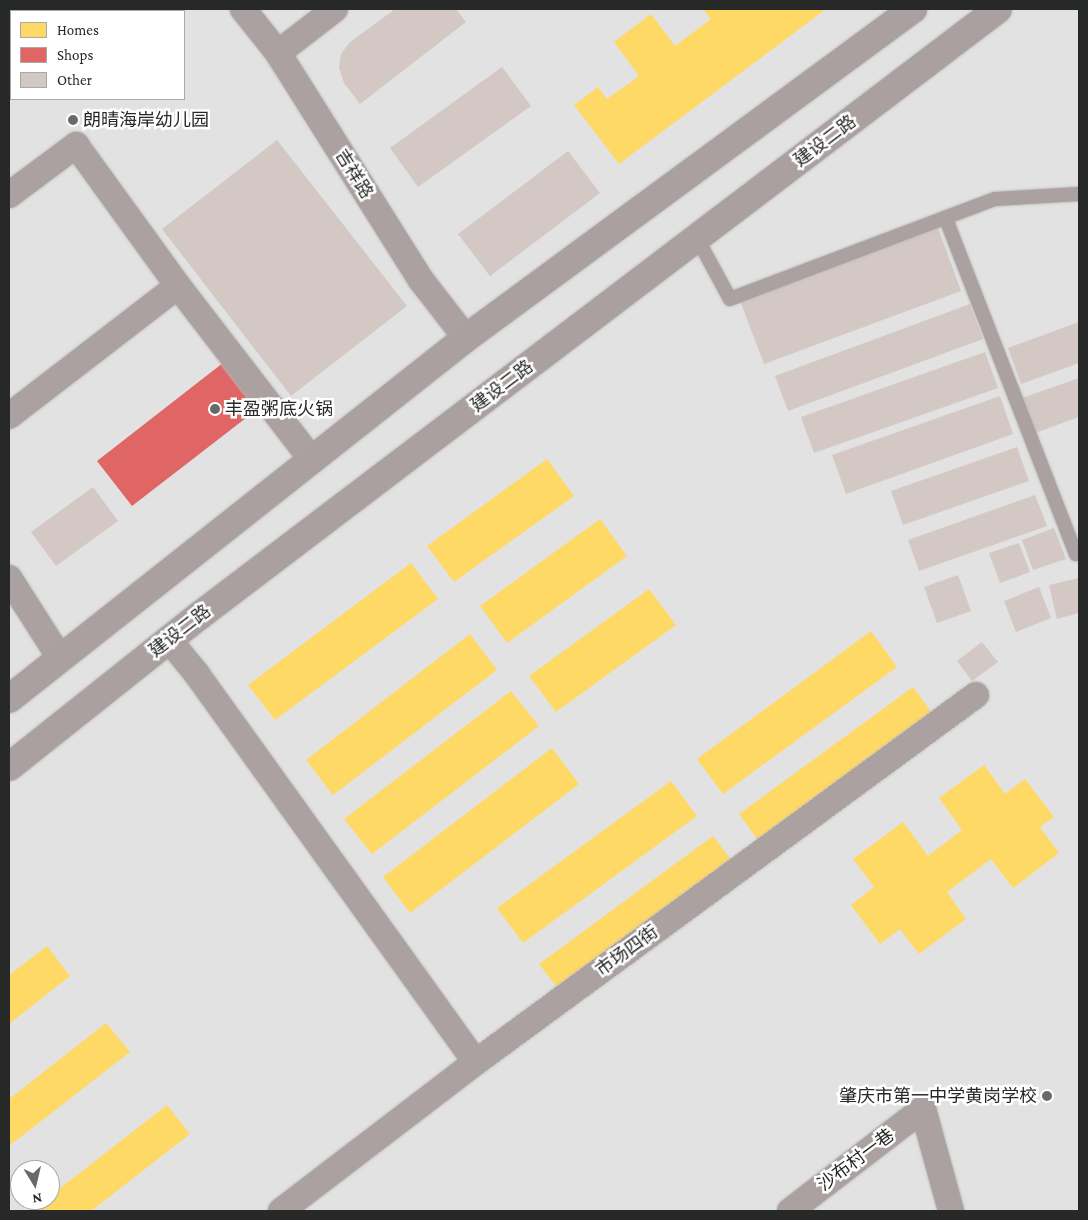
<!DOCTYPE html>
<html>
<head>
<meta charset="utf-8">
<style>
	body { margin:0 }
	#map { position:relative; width:1088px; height:1220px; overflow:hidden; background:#e2e2e2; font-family:"Crimson Pro","Noto Sans SC",serif }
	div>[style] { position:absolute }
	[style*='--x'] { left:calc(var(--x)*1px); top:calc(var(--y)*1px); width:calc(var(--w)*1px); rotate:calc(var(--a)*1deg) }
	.homes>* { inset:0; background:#ffd966 }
	.shops>* { inset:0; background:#e06666 }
	.building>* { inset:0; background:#d3c8c4 }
	.roads { filter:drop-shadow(0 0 1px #bdbdbd) drop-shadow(0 0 1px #bdbdbd) }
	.lane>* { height:14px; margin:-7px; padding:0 7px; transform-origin:7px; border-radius:7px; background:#aca1a1 }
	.street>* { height:26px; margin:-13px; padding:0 13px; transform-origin:13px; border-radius:13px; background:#aca1a1 }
	.secondary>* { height:28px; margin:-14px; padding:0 14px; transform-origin:14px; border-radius:14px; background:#aba0a0 }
	.dots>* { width:14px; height:14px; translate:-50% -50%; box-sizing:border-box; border:2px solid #fff; border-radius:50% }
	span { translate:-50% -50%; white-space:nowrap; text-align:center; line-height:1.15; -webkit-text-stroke:5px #fff; paint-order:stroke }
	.poi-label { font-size:18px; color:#272828 }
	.left { translate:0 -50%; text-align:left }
	.right { translate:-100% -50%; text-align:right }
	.street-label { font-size:18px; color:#272828 }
	.frame { position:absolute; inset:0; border:10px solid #272828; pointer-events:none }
	.legend { position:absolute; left:10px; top:10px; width:175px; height:90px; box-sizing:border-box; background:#fff; border:1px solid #a9a9a9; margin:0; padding:6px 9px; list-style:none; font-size:15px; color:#272828 }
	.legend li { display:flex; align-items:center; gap:10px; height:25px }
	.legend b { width:25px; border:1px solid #a9a9a9 }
	.north { position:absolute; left:10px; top:1160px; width:50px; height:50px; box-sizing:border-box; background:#fff; border:1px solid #a9a9a9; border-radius:50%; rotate:171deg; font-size:14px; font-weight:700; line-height:20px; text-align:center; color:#272828 }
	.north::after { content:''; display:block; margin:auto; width:18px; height:22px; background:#686969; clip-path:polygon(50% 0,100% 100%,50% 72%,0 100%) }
</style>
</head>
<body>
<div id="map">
	<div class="homes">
		<i style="clip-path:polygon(703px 9px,826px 9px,619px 164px,574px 105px,598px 87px,607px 99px,639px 76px,614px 42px,651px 14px,675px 46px,711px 19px)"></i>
		<i style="clip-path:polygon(547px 459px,574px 496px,454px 582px,427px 546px)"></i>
		<i style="clip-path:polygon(600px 519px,627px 556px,507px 643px,480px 606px)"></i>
		<i style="clip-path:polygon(411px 563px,438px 599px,275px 720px,248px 685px)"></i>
		<i style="clip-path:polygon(649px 589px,676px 625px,556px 712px,529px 676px)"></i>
		<i style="clip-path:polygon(871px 631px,897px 667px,723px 794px,697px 759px)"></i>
		<i style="clip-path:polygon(470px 634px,497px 670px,333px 795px,306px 760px)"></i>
		<i style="clip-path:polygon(913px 687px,939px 722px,765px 850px,739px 814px)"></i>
		<i style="clip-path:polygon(511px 691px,539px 726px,372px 854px,344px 819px)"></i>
		<i style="clip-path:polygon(552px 748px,579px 784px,410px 913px,383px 877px)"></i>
		<i style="clip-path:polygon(984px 765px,1005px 794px,1025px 779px,1054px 817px,1040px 827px,1059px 853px,1013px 888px,991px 859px,947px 892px,966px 919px,919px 954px,900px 929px,880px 944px,851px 905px,874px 887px,853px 859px,903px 822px,928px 856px,962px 830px,939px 798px)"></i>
		<i style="clip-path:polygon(671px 781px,697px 816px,523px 943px,497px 908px)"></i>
		<i style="clip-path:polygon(713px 836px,740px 871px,566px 999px,539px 964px)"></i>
		<i style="clip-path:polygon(47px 946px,70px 976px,9px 1024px,9px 975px)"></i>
		<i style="clip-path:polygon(106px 1023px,130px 1052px,9px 1146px,9px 1099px)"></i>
		<i style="clip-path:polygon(167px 1105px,190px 1134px,91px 1211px,31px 1211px,45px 1200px,50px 1200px,50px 1196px)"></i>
	</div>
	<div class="shops">
		<i style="clip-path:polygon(228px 359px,264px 404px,132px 506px,97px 461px)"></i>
	</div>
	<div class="building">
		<i style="clip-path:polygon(395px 9px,456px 9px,466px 22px,360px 104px,344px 83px,339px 68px,341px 54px,349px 43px)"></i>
		<i style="clip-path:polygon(502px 67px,531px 106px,418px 187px,390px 148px)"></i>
		<i style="clip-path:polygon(277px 140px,407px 306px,291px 396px,162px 229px)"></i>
		<i style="clip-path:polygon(568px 151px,600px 193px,490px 276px,458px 234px)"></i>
		<i style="clip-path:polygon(937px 225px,961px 291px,764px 364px,739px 298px)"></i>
		<i style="clip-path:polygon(970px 304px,983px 339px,788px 411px,775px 376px)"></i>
		<i style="clip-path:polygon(1079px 322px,1079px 363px,1021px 384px,1008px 348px)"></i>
		<i style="clip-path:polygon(985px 352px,998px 388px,814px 453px,801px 417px)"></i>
		<i style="clip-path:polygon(1079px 378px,1079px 417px,1035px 433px,1022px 398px)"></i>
		<i style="clip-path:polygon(1000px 396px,1013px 434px,846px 494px,832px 455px)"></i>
		<i style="clip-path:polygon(1017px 447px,1029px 481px,903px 525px,891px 491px)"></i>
		<i style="clip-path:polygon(93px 487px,118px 521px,56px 566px,31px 532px)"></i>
		<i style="clip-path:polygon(1035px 495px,1047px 526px,919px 571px,908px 540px)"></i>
		<i style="clip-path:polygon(1054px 528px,1066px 559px,1033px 570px,1022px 540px)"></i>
		<i style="clip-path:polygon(1019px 543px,1030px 572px,1000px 583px,989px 553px)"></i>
		<i style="clip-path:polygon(958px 575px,971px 611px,937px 623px,924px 587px)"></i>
		<i style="clip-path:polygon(1079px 578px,1079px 613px,1057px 619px,1049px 585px)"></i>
		<i style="clip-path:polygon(1039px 587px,1051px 618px,1016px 632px,1004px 601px)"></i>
		<i style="clip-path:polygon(982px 642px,998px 662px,972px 681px,957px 661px)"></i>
	</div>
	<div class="roads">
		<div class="lane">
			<i style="--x:946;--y:219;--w:359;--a:68.8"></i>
			<i style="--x:1076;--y:554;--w:3;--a:-18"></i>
			<i style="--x:697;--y:238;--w:69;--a:61.6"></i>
			<i style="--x:730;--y:299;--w:283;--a:-20.7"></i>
			<i style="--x:995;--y:199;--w:84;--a:-3.4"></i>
		</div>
		<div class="street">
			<i style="--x:243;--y:9;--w:56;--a:51.5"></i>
			<i style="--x:278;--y:53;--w:268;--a:57.8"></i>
			<i style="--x:421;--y:280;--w:73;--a:52.2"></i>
			<i style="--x:278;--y:53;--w:72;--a:-37.7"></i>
			<i style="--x:9;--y:195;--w:84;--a:-36.7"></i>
			<i style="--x:76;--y:145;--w:174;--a:54.1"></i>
			<i style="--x:178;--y:286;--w:220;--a:52.4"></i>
			<i style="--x:9;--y:416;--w:213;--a:-37.6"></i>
			<i style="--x:9;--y:578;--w:95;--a:57.5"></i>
			<i style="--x:169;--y:640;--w:43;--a:50.7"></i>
			<i style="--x:196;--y:673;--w:479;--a:54.3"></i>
			<i style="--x:281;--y:1211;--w:245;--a:-37.4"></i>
			<i style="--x:476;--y:1062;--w:620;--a:-36.28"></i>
			<i style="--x:790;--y:1211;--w:168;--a:-37.5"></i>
			<i style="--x:923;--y:1109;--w:106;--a:74.6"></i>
		</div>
		<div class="secondary">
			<i style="--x:9;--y:699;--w:582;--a:-38.31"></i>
			<i style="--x:466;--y:338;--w:555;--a:-36.35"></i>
			<i style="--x:9;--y:767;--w:243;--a:-38.5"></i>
			<i style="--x:199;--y:616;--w:1003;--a:-37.22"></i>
		</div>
	</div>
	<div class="dots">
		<i style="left:73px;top:120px;background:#686969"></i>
		<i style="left:215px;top:409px;background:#686969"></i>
		<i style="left:1047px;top:1096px;background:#686969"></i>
	</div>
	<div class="poi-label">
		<span class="left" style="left:83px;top:120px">朗晴海岸幼儿园</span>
		<span class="left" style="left:225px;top:409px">丰盈粥底火锅</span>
		<span class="right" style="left:1037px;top:1096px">肇庆市第一中学黄岗学校</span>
	</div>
	<div class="street-label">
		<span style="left:825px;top:141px;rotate:-37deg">建设二路</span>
		<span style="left:354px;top:174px;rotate:58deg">吉祥路</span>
		<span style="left:502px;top:386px;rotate:-37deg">建设二路</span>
		<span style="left:180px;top:631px;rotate:-38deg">建设二路</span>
		<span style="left:627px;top:951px;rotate:-36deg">市场四街</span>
		<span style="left:856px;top:1160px;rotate:-37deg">沙布村一巷</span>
	</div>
	<div class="frame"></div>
	<ul class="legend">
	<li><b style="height:14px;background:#ffd966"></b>Homes</li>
	<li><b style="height:14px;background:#e06666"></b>Shops</li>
	<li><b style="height:14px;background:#d3c8c4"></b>Other</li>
	</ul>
	<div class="north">N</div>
</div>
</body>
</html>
